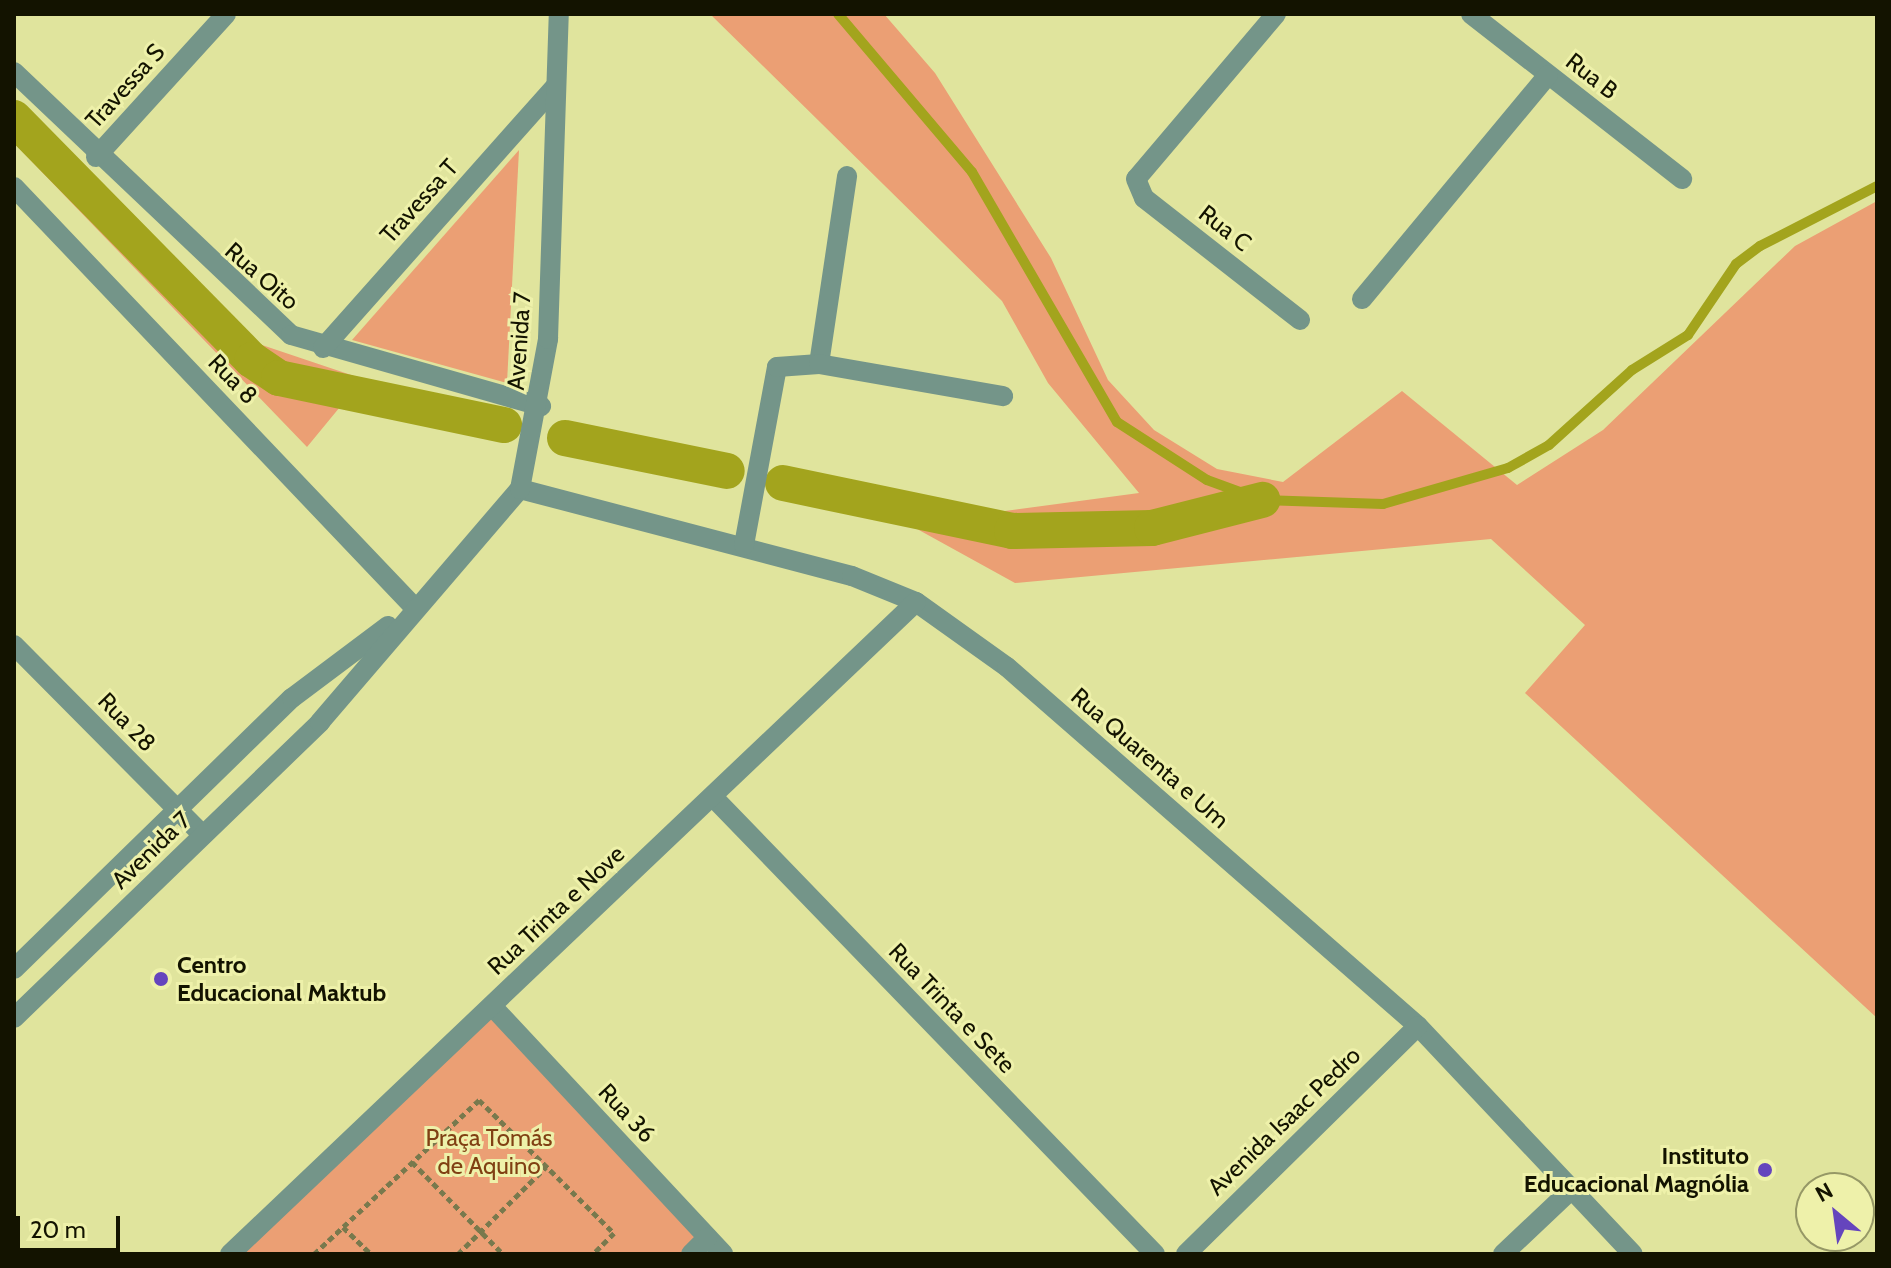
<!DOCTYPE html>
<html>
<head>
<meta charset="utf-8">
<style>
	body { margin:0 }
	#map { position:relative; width:1891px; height:1268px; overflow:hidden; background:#e0e49d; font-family:Cabin,sans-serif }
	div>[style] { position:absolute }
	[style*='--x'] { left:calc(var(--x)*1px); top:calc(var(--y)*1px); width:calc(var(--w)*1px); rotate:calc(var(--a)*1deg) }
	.green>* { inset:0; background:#eb9f74 }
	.stream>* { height:10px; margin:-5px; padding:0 5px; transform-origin:5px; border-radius:5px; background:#a3a41d }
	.canal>* { height:36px; margin:-18px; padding:0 18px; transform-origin:18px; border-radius:18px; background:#a3a41d }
	.path>* { height:5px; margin-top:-2.5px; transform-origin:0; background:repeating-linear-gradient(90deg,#78794d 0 6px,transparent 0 10px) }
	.minor>* { height:20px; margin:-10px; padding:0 10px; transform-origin:10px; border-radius:10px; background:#749589 }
	.dots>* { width:22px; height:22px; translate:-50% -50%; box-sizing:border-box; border:4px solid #eef1aa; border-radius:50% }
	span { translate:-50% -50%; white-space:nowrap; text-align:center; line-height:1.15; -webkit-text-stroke:6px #eef1aa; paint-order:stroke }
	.street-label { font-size:24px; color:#131300 }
	.poi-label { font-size:24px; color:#131300; font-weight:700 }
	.left { translate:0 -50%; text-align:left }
	.right { translate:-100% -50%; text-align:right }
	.park-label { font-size:24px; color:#804013 }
	.frame { position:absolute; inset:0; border:16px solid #131300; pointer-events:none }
	.north { position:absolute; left:1795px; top:1172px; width:80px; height:80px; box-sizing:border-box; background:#eef1aa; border:2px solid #969866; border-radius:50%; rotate:331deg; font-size:22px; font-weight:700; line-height:32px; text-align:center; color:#131300 }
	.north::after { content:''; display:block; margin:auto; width:28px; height:36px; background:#6545bd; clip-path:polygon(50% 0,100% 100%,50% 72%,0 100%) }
	.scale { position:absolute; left:16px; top:1216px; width:104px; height:36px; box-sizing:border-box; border:4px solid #131300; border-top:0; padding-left:10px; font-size:24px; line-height:28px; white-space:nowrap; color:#131300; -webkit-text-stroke:6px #eef1aa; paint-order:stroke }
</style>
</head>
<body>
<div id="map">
	<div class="green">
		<i style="clip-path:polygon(710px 14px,884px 14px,935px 73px,1051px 258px,1108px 380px,1154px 430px,1217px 469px,1283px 482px,1402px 391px,1517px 485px,1603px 430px,1795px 246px,1877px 201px,1877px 1018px,1525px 693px,1585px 625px,1491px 539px,1015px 583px,908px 524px,1139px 493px,1048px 383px,1002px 301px)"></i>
		<i style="clip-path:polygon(14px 99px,259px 344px,363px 379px,307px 447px,14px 143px)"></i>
		<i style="clip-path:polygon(519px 150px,507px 383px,352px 340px)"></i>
		<i style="clip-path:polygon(492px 1006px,707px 1238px,691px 1254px,231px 1254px)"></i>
	</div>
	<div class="stream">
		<i style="--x:838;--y:14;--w:207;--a:49.7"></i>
		<i style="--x:972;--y:172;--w:289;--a:59.9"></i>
		<i style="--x:1117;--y:422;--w:107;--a:32.8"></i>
		<i style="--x:1207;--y:480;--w:59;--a:20"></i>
		<i style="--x:1262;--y:500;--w:121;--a:1.9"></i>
		<i style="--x:1383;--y:504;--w:130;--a:-16.1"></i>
		<i style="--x:1508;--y:468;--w:47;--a:-29.3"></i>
		<i style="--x:1549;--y:445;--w:112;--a:-42.1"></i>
		<i style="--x:1632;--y:370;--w:66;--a:-32"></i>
		<i style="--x:1688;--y:335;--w:86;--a:-55.9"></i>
		<i style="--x:1736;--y:264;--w:30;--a:-37"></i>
		<i style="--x:1760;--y:246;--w:131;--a:-27.1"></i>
	</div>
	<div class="canal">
		<i style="--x:14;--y:118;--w:339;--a:45.5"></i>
		<i style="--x:252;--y:360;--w:32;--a:34"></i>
		<i style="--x:279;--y:378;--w:230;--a:11.8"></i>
		<i style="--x:565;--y:438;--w:165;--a:11.5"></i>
		<i style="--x:783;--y:483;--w:234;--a:11.8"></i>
		<i style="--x:1012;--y:531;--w:140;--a:-1.2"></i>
		<i style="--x:1152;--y:528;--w:114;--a:-14.3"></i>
	</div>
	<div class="path">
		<i style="--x:412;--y:1162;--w:129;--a:45.3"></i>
		<i style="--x:343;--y:1227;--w:39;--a:44"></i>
		<i style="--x:314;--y:1254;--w:226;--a:-43"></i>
		<i style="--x:479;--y:1100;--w:190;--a:44.6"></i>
		<i style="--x:614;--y:1233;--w:30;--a:135"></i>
		<i style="--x:458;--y:1254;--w:124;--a:-44.7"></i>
	</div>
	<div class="minor">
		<i style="--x:1276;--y:14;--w:216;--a:130.3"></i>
		<i style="--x:1136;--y:179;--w:21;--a:67"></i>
		<i style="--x:1144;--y:198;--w:198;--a:38"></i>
		<i style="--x:1471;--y:14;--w:268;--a:38"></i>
		<i style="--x:14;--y:72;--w:382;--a:43.5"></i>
		<i style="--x:291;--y:335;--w:260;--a:15.9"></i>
		<i style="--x:96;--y:157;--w:193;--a:-47.7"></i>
		<i style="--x:14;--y:187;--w:580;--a:46.4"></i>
		<i style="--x:1362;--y:299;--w:291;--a:-50.3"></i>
		<i style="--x:323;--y:348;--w:348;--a:-48.4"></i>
		<i style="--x:819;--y:364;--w:190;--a:-81.5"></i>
		<i style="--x:520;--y:489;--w:343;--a:14.7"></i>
		<i style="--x:852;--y:576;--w:69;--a:22.1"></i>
		<i style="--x:916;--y:602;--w:112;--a:35.5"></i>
		<i style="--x:1007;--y:667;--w:546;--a:41.14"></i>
		<i style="--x:1418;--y:1026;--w:313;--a:46.7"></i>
		<i style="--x:744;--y:545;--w:181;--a:-79.5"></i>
		<i style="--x:777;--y:367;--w:42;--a:-4.1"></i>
		<i style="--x:819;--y:364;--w:187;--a:9.9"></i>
		<i style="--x:14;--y:645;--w:268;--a:45.2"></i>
		<i style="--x:713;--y:797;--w:636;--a:45.96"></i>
		<i style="--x:14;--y:969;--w:388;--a:-44.3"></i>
		<i style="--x:292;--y:698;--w:120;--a:-36.9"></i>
		<i style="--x:492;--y:1006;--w:339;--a:47"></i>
		<i style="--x:14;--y:1018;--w:426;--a:-44"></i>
		<i style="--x:320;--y:722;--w:307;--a:-49.4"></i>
		<i style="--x:520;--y:489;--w:153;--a:-79.4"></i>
		<i style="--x:548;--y:339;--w:325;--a:-88.1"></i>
		<i style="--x:230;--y:1254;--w:946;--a:-43.54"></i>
		<i style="--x:691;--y:1254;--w:23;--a:-45"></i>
		<i style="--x:1186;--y:1254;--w:325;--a:-44.5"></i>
		<i style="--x:1503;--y:1254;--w:95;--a:-43.3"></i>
	</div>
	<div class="dots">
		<i style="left:161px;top:979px;background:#6545bd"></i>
		<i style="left:1765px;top:1170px;background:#6545bd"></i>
	</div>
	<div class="street-label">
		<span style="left:1592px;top:76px;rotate:38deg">Rua B</span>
		<span style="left:125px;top:86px;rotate:-48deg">Travessa S</span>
		<span style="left:419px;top:201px;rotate:-48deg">Travessa T</span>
		<span style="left:1225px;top:228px;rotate:38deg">Rua C</span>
		<span style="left:262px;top:276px;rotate:41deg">Rua Oito</span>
		<span style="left:519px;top:341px;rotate:-86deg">Avenida 7</span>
		<span style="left:233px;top:379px;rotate:46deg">Rua 8</span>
		<span style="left:127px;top:722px;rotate:46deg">Rua 28</span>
		<span style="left:1150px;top:758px;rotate:41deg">Rua Quarenta e Um</span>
		<span style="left:151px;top:850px;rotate:-44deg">Avenida 7</span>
		<span style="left:556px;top:910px;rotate:-43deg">Rua Trinta e Nove</span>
		<span style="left:952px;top:1008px;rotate:46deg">Rua Trinta e Sete</span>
		<span style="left:627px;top:1113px;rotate:47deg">Rua 36</span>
		<span style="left:1284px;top:1121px;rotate:-44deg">Avenida Isaac Pedro</span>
	</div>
	<div class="poi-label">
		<span class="left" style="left:177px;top:979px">Centro<br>Educacional Maktub</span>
		<span class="right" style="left:1749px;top:1170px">Instituto<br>Educacional Magnólia</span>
	</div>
	<div class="park-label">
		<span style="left:489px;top:1152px">Praça Tomás<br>de Aquino</span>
	</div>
	<div class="frame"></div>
	<div class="north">N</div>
	<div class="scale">20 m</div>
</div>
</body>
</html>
